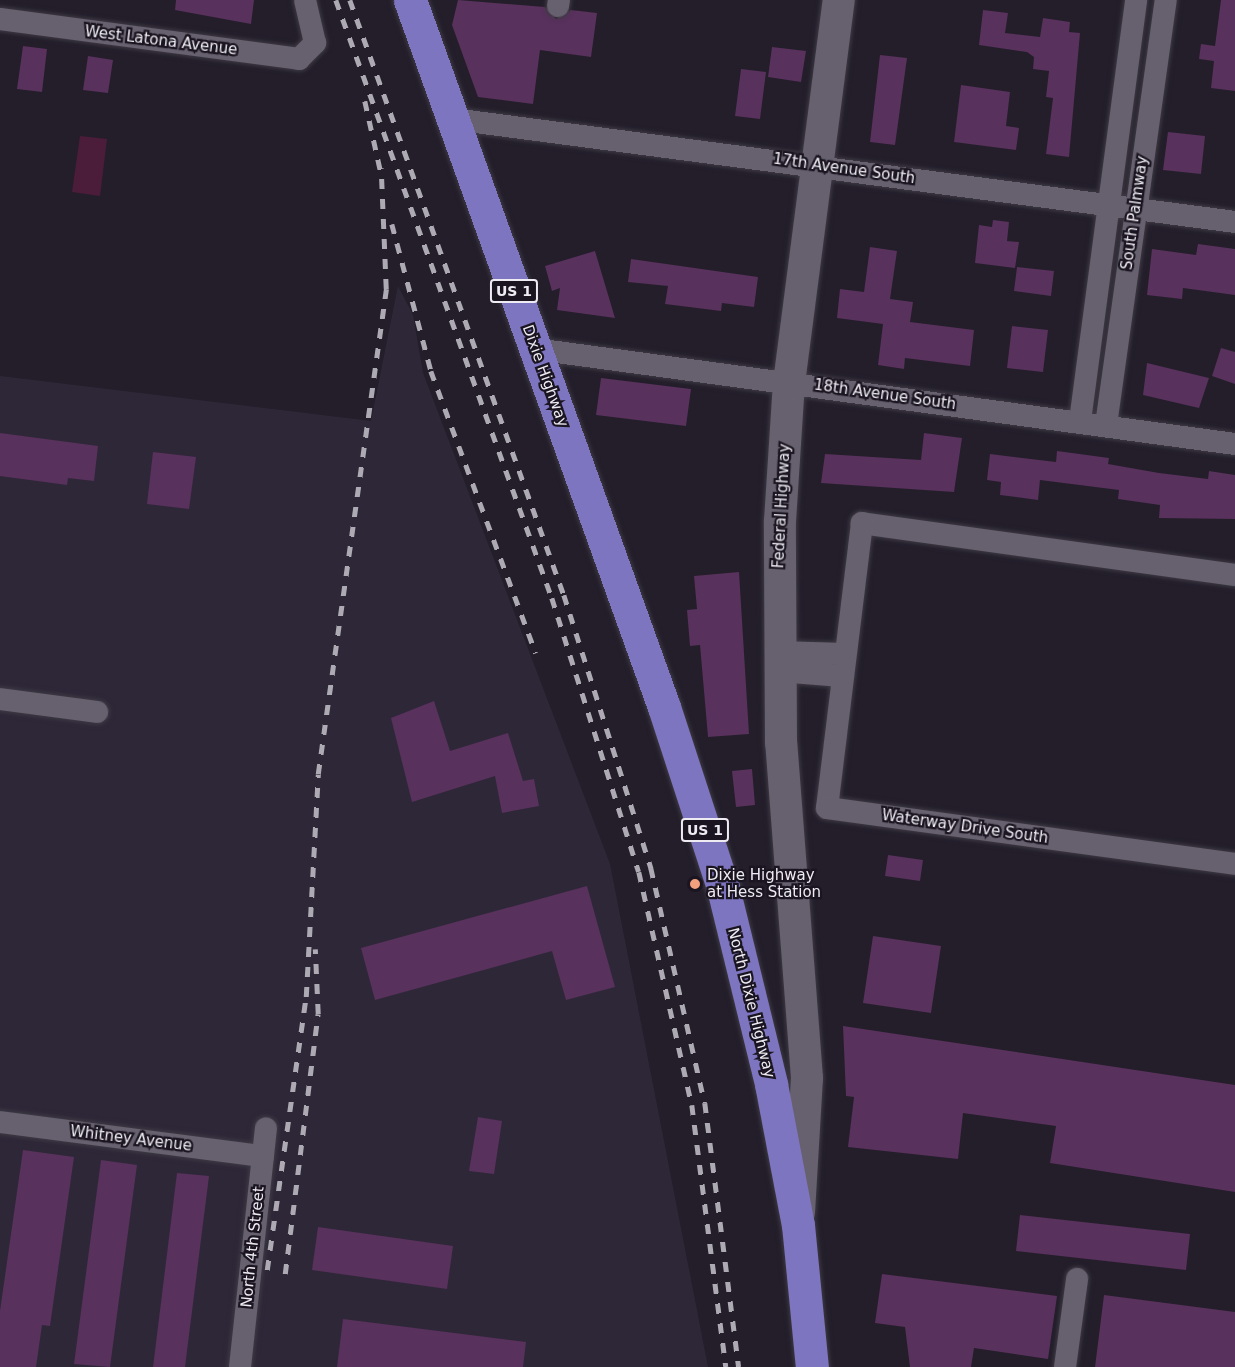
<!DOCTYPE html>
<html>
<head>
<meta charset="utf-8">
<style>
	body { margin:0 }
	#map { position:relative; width:1235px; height:1367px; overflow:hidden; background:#231e2a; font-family:"DejaVu Sans",sans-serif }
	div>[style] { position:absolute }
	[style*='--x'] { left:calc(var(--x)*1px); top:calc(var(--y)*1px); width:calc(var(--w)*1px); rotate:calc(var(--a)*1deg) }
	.built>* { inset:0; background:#2e2738 }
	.green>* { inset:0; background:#4b1d3a }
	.building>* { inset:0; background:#58315c }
	.roads { filter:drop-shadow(0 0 2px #3e3a44) drop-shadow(0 0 2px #3e3a44) }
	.minor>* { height:22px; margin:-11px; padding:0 11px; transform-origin:11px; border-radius:11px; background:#67616f }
	.secondary>* { height:32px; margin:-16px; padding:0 16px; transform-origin:16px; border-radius:16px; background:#67616f }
	.primary>* { height:33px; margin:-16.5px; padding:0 16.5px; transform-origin:16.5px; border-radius:16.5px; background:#7d75bf }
	.rail>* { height:4.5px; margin-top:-2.25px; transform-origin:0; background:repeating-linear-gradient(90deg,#aeaab3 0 10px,transparent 0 20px) }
	.dots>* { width:16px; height:16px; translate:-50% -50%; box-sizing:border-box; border:3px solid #1a1520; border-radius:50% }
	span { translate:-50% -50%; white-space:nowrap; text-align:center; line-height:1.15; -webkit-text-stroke:4.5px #1a1520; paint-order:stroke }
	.shield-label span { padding:2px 4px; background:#1a1520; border:2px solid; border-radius:4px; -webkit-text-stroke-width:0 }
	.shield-label { font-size:14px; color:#eeebf3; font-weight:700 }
	.street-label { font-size:15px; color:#eeebf3 }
	.poi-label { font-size:15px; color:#eeebf3 }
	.left { translate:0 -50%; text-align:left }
</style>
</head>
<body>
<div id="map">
	<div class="built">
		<i style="clip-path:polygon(398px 286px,413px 315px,423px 373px,610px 864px,708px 1367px,0 1367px,0 376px,371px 421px)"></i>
	</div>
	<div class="green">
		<i style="clip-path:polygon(80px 136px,107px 139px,100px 196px,72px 192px)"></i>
	</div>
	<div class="building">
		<i style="clip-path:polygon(176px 0,254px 0,251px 24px,175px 10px)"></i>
		<i style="clip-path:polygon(458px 0,545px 7px,556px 19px,571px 10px,597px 13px,591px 57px,540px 50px,533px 104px,478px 97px,452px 25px)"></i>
		<i style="clip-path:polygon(1221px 0,1235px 0,1235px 91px,1211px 88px,1214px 61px,1199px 59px,1201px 44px,1215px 46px)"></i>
		<i style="clip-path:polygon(983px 10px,1008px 13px,1005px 33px,1040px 37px,1043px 18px,1070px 22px,1069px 32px,1080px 33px,1069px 157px,1046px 154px,1053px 98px,1046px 97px,1049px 71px,1033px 69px,1034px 57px,1027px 52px,979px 45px)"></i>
		<i style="clip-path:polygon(23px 46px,47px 49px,42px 92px,17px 89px)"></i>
		<i style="clip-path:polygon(772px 47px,806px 51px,801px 82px,768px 77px)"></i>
		<i style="clip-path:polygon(880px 55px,907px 58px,895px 145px,870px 142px)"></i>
		<i style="clip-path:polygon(88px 56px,113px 60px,108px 93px,83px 90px)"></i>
		<i style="clip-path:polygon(741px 69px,766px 72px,760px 119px,735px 116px)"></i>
		<i style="clip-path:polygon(961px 85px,1010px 92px,1006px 126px,1019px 128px,1016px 150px,954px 142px)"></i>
		<i style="clip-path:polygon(1168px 132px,1205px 136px,1201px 174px,1163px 170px)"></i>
		<i style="clip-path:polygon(993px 220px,1009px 222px,1007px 241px,1019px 242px,1015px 268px,975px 263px,979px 225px,992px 227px)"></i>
		<i style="clip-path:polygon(1198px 244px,1235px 249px,1235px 295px,1183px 288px,1182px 299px,1147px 295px,1152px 249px,1196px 255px)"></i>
		<i style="clip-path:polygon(870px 247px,897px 251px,890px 299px,913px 302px,910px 322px,974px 330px,970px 366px,905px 358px,904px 369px,878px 365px,883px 324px,837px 318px,840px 289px,864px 292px)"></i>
		<i style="clip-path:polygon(595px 251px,615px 318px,557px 310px,560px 288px,552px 291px,545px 266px)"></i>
		<i style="clip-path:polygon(631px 259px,758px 277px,754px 307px,722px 303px,721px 311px,665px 304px,668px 286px,628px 282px)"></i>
		<i style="clip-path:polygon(1017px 267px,1054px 271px,1051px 296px,1014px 291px)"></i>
		<i style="clip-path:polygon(1012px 326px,1048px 330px,1043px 372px,1007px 368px)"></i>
		<i style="clip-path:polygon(1221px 348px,1235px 352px,1235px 384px,1212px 376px)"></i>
		<i style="clip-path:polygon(1147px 363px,1209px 378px,1199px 408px,1143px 395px)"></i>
		<i style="clip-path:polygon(601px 378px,691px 389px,686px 426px,596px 415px)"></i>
		<i style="clip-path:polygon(0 433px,98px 446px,94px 481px,68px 478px,67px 485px,0 476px)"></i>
		<i style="clip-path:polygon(924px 433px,962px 438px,954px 492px,821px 483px,825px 454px,921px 460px)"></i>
		<i style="clip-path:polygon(1057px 451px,1109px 458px,1108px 464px,1159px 473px,1208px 479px,1209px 471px,1235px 475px,1235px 519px,1159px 518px,1160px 505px,1118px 499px,1119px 490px,1040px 480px,1038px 500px,1000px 495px,1001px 482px,987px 480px,990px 454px,1056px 462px)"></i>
		<i style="clip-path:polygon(153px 452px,196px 457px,189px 509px,147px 504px)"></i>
		<i style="clip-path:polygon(739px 572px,749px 734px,708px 737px,700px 645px,690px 646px,687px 610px,697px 609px,694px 576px)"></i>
		<i style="clip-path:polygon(434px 701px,450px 751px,508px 733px,523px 781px,534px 779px,539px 806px,502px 813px,495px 776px,412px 802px,391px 718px)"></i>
		<i style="clip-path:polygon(752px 769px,755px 805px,736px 807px,732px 771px)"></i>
		<i style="clip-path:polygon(888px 855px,923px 860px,920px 881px,885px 876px)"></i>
		<i style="clip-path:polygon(587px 886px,615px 987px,566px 1000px,552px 951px,375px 1000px,361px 948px)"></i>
		<i style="clip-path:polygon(873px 936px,941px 946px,931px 1013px,863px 1003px)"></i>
		<i style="clip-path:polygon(843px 1026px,1235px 1085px,1235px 1192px,1050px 1163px,1056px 1126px,963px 1113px,958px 1159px,848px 1147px,854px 1097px,846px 1096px)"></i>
		<i style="clip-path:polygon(478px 1117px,502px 1121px,494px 1174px,469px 1171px)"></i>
		<i style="clip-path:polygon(23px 1150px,74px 1157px,50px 1326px,42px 1325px,36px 1367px,0 1367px,0 1311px)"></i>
		<i style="clip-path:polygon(101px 1160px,137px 1165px,110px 1367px,74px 1364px)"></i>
		<i style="clip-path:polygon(177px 1173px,209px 1176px,185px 1367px,153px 1367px)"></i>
		<i style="clip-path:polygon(1020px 1215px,1190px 1234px,1186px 1270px,1016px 1251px)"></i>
		<i style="clip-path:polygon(318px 1227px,453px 1246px,447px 1289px,312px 1270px)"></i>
		<i style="clip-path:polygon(882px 1274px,1057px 1296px,1048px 1359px,974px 1348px,971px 1367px,910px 1367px,905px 1327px,875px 1323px)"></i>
		<i style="clip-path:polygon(1104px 1295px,1235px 1312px,1235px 1367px,1095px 1367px)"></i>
		<i style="clip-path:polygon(343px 1319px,526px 1342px,523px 1367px,337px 1367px)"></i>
	</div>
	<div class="roads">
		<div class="minor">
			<i style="--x:558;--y:6;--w:6;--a:-81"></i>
			<i style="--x:0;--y:19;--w:302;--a:7.6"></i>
			<i style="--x:299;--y:59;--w:23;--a:-45"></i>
			<i style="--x:315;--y:43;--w:44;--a:-103.1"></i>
			<i style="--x:453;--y:119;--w:789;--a:7.5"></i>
			<i style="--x:535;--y:349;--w:706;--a:7.73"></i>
			<i style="--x:1080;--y:421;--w:425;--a:-82.4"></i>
			<i style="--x:1106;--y:425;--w:429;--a:-82"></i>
			<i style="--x:1235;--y:575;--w:377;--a:-172.1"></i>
			<i style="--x:862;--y:523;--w:287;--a:97"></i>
			<i style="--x:827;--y:808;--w:412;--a:7.8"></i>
			<i style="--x:779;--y:652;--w:66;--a:1.7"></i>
			<i style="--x:779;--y:671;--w:63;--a:4.5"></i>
			<i style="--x:0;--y:699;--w:98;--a:7.6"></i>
			<i style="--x:0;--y:1122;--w:265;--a:7.4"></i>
			<i style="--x:240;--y:1367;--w:240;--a:-83.8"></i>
			<i style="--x:1065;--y:1367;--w:89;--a:-82.2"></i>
		</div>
		<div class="secondary">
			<i style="--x:799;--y:1212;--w:134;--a:-86.6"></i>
			<i style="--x:807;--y:1078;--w:336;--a:-94.4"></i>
			<i style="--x:781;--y:743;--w:222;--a:-90.3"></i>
			<i style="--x:780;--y:521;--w:138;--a:-86.3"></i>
			<i style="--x:789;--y:383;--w:386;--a:-82.6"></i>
		</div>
		<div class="primary">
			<i style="--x:410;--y:0;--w:751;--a:70.24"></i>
			<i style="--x:664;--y:707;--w:190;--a:71.9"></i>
			<i style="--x:723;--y:888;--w:202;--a:76.2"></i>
			<i style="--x:771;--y:1084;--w:144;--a:79.2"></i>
			<i style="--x:798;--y:1225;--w:143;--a:84.4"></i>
		</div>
	</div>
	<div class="rail">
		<i style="--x:336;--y:0;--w:636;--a:70.14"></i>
		<i style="--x:552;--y:598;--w:287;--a:72.4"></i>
		<i style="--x:639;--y:872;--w:239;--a:77.2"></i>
		<i style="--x:692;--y:1105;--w:264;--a:82.6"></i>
		<i style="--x:350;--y:0;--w:632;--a:70.22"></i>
		<i style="--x:564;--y:595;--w:287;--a:72.3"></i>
		<i style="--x:651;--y:868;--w:241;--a:77.1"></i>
		<i style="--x:705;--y:1103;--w:266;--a:82.7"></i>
		<i style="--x:365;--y:101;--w:78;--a:77.4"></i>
		<i style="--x:392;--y:224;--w:152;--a:75.1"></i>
		<i style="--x:431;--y:371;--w:301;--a:69.6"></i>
		<i style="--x:267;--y:1270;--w:276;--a:-81.9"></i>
		<i style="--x:306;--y:997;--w:223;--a:-86.9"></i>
		<i style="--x:318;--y:774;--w:490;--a:-82"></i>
		<i style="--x:386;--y:289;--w:121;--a:-92.4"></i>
		<i style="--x:285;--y:1274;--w:262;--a:-82.8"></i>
		<i style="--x:318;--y:1014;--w:65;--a:-92.6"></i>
	</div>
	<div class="dots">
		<i style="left:695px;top:884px;background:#f2a17e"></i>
	</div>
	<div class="shield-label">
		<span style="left:514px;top:291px">US 1</span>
		<span style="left:705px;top:830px">US 1</span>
	</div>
	<div class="street-label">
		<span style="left:161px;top:41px;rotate:7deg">West Latona Avenue</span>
		<span style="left:844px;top:169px;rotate:8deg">17th Avenue South</span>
		<span style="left:1135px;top:213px;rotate:-82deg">South Palmway</span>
		<span style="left:545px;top:376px;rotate:70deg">Dixie Highway</span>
		<span style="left:885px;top:395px;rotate:8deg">18th Avenue South</span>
		<span style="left:782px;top:506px;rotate:-87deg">Federal Highway</span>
		<span style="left:965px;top:827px;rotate:8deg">Waterway Drive South</span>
		<span style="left:751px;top:1003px;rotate:76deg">North Dixie Highway</span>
		<span style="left:131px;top:1139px;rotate:7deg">Whitney Avenue</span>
		<span style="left:253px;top:1247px;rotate:-84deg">North 4th Street</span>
	</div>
	<div class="poi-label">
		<span class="left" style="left:707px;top:884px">Dixie Highway<br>at Hess Station</span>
	</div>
</div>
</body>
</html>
